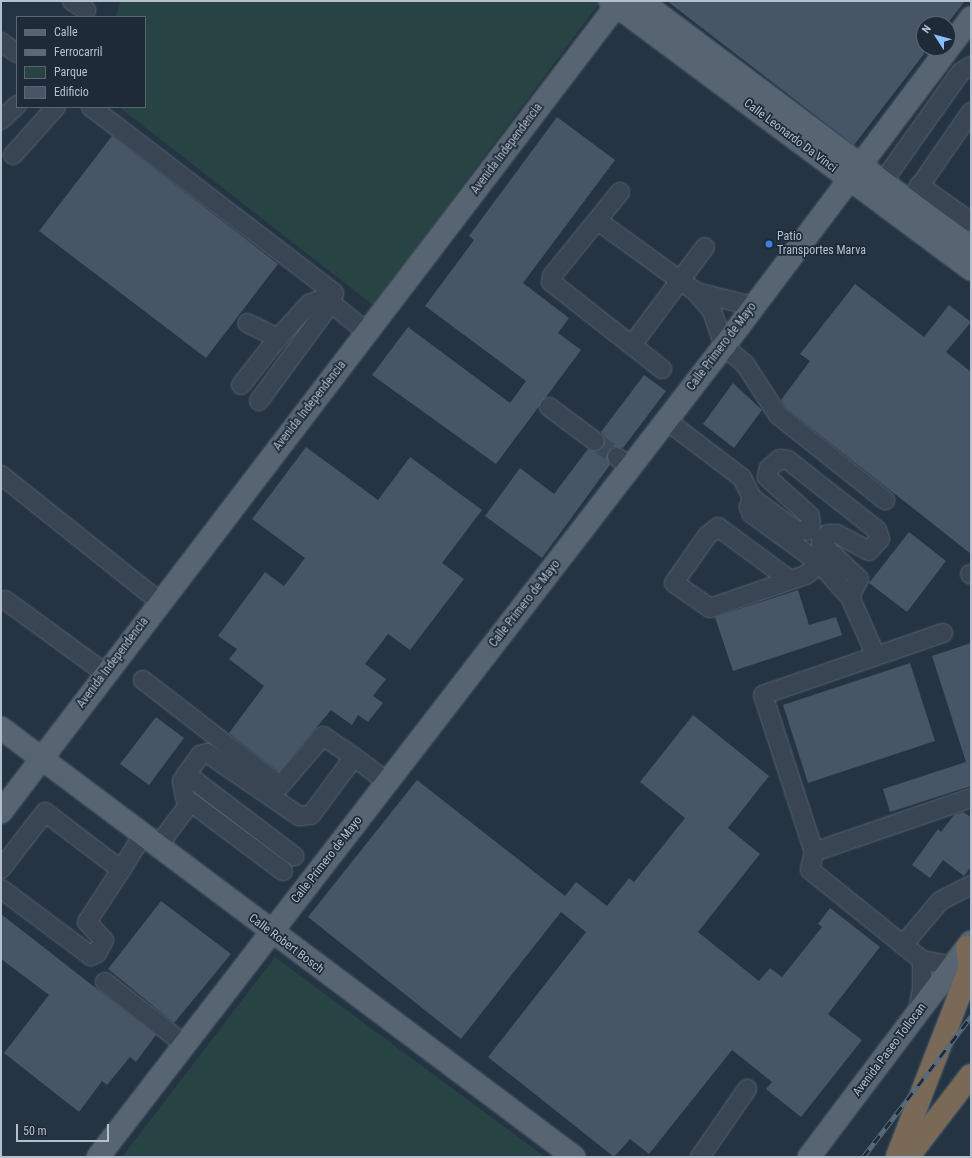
<!DOCTYPE html>
<html>
<head>
<meta charset="utf-8">
<style>
	body { margin:0 }
	#map { position:relative; width:972px; height:1158px; overflow:hidden; background:#253443; font-family:"Roboto Condensed",sans-serif }
	div>[style] { position:absolute }
	[style*='--x'] { left:calc(var(--x)*1px); top:calc(var(--y)*1px); width:calc(var(--w)*1px); rotate:calc(var(--a)*1deg) }
	.green>* { inset:0; background:#274344 }
	.building>* { inset:0; background:#465667 }
	.minor-tunnel>* { height:18px; margin-top:-9px; transform-origin:0; background:repeating-linear-gradient(90deg,#3b4958 0 18px,transparent 0 27px) }
	.roads { filter:drop-shadow(0 0 1px #576370) drop-shadow(0 0 1px #576370) }
	.minor>* { height:18px; margin:-9px; padding:0 9px; transform-origin:9px; border-radius:9px; background:#394553 }
	.major>* { height:22px; margin:-11px; padding:0 11px; transform-origin:11px; border-radius:11px; background:#576573 }
	.highway>* { height:22px; margin:-11px; padding:0 11px; transform-origin:11px; border-radius:11px; background:#796956 }
	.rail>* { height:4.5px; margin-top:-2.25px; transform-origin:0; background:repeating-linear-gradient(90deg,#1e2a38 0 9px,#5b6a7a 0 18px); box-sizing:border-box; border-block:1px solid #5b6a7a }
	.dots>* { width:11px; height:11px; translate:-50% -50%; box-sizing:border-box; border:2px solid #1e2a38; border-radius:50% }
	span { translate:-50% -50%; white-space:nowrap; text-align:center; line-height:1.15; -webkit-text-stroke:3.5px #1e2a38; paint-order:stroke }
	.street-label { font-size:12px; color:#b6c0cc }
	.poi-label { font-size:12px; color:#b6c0cc }
	.left { translate:0 -50%; text-align:left }
	.frame { position:absolute; inset:0; border:2px solid #b6c0cc; pointer-events:none }
	.legend { position:absolute; left:16px; top:16px; width:130px; height:92px; box-sizing:border-box; background:#1e2a38; border:1px solid #5b6673; margin:0; padding:5px 7px; list-style:none; font-size:12px; color:#b6c0cc }
	.legend li { display:flex; align-items:center; gap:8px; height:20px }
	.legend b { width:20px; border:1px solid #5b6673 }
	.north { position:absolute; left:916px; top:16px; width:40px; height:40px; box-sizing:border-box; background:#1e2a38; border:1px solid #5b6673; border-radius:50%; rotate:306deg; font-size:11px; font-weight:700; line-height:16px; text-align:center; color:#b6c0cc }
	.north::after { content:''; display:block; margin:auto; width:14px; height:18px; background:#8abffe; clip-path:polygon(50% 0,100% 100%,50% 72%,0 100%) }
	.scale { position:absolute; left:16px; top:1124px; width:93px; height:18px; box-sizing:border-box; border:2px solid #b6c0cc; border-top:0; padding-left:5px; font-size:12px; line-height:14px; white-space:nowrap; color:#b6c0cc; -webkit-text-stroke:3px #1e2a38; paint-order:stroke }
</style>
</head>
<body>
<div id="map">
	<div class="green">
		<i style="clip-path:polygon(120px 1px,601px 1px,373px 305px,119px 107px,145px 107px,145px 17px,116px 17px)"></i>
		<i style="clip-path:polygon(275px 957px,545px 1157px,122px 1157px)"></i>
	</div>
	<div class="building">
		<i style="clip-path:polygon(667px 1px,965px 1px,947px 24px,924px 24px,924px 54px,854px 145px)"></i>
		<i style="clip-path:polygon(557px 117px,615px 160px,523px 283px,569px 318px,558px 333px,581px 350px,496px 464px,372px 375px,408px 327px,510px 403px,526px 381px,425px 306px,474px 240px,469px 236px)"></i>
		<i style="clip-path:polygon(112px 136px,278px 264px,206px 358px,39px 231px)"></i>
		<i style="clip-path:polygon(855px 284px,924px 337px,949px 305px,971px 322px,946px 352px,971px 372px,971px 554px,786px 408px,781px 400px,810px 361px,800px 354px)"></i>
		<i style="clip-path:polygon(644px 375px,666px 391px,623px 448px,613px 447px,608px 451px,610px 465px,542px 558px,485px 516px,520px 468px,554px 494px,588px 449px,594px 451px,603px 448px,605px 437px,601px 432px)"></i>
		<i style="clip-path:polygon(733px 383px,762px 410px,734px 448px,703px 424px)"></i>
		<i style="clip-path:polygon(306px 447px,378px 500px,410px 457px,482px 510px,442px 563px,464px 579px,410px 650px,388px 634px,365px 664px,386px 679px,373px 696px,383px 703px,368px 722px,358px 715px,352px 725px,331px 710px,279px 772px,229px 733px,264px 686px,229px 659px,237px 649px,218px 636px,265px 572px,284px 586px,305px 558px,252px 519px)"></i>
		<i style="clip-path:polygon(909px 532px,946px 561px,907px 612px,869px 583px)"></i>
		<i style="clip-path:polygon(798px 590px,809px 625px,836px 617px,842px 635px,733px 671px,715px 617px)"></i>
		<i style="clip-path:polygon(971px 643px,971px 786px,890px 812px,883px 789px,966px 762px,932px 656px)"></i>
		<i style="clip-path:polygon(910px 663px,935px 741px,808px 783px,783px 705px)"></i>
		<i style="clip-path:polygon(693px 715px,769px 776px,728px 828px,760px 854px,698px 932px,759px 981px,770px 968px,782px 977px,822px 927px,818px 924px,830px 908px,880px 947px,828px 1014px,862px 1040px,801px 1117px,766px 1089px,772px 1082px,732px 1050px,649px 1154px,630px 1139px,614px 1157px,488px 1057px,586px 932px,561px 912px,461px 1039px,308px 917px,417px 780px,565px 896px,576px 882px,607px 906px,629px 878px,634px 882px,685px 818px,640px 782px)"></i>
		<i style="clip-path:polygon(156px 717px,184px 738px,149px 785px,120px 764px)"></i>
		<i style="clip-path:polygon(963px 812px,971px 817px,971px 867px,964px 876px,943px 860px,930px 878px,912px 865px,938px 829px,941px 832px,954px 815px)"></i>
		<i style="clip-path:polygon(161px 901px,231px 954px,174px 1023px,108px 969px)"></i>
		<i style="clip-path:polygon(1px 914px,156px 1035px,136px 1062px,130px 1057px,107px 1085px,102px 1081px,79px 1112px,4px 1053px,49px 995px,1px 959px)"></i>
	</div>
	<div class="minor-tunnel">
		<i style="--x:595;--y:441;--w:27;--a:36"></i>
	</div>
	<div class="roads">
		<div class="minor">
			<i style="--x:72;--y:1;--w:17;--a:33"></i>
			<i style="--x:1;--y:42;--w:19;--a:35"></i>
			<i style="--x:91;--y:107;--w:306;--a:37.4"></i>
			<i style="--x:334;--y:293;--w:10;--a:107"></i>
			<i style="--x:331;--y:303;--w:12;--a:-166"></i>
			<i style="--x:319;--y:300;--w:11;--a:158"></i>
			<i style="--x:309;--y:304;--w:46;--a:132.4"></i>
			<i style="--x:278;--y:338;--w:34;--a:-154"></i>
			<i style="--x:1;--y:120;--w:22;--a:-43"></i>
			<i style="--x:13;--y:155;--w:64;--a:-48.1"></i>
			<i style="--x:882;--y:183;--w:136;--a:-54.6"></i>
			<i style="--x:961;--y:72;--w:12;--a:-31"></i>
			<i style="--x:919;--y:185;--w:64;--a:35.4"></i>
			<i style="--x:620;--y:192;--w:108;--a:129"></i>
			<i style="--x:552;--y:276;--w:6;--a:99"></i>
			<i style="--x:551;--y:282;--w:141;--a:38.1"></i>
			<i style="--x:908;--y:203;--w:111;--a:-55.3"></i>
			<i style="--x:598;--y:221;--w:121;--a:35.9"></i>
			<i style="--x:696;--y:292;--w:25;--a:50"></i>
			<i style="--x:712;--y:311;--w:37;--a:71"></i>
			<i style="--x:724;--y:346;--w:28;--a:41"></i>
			<i style="--x:745;--y:364;--w:61;--a:57.1"></i>
			<i style="--x:778;--y:415;--w:137;--a:38.5"></i>
			<i style="--x:696;--y:292;--w:58;--a:14"></i>
			<i style="--x:632;--y:345;--w:122;--a:-53.3"></i>
			<i style="--x:241;--y:385;--w:60;--a:-51.8"></i>
			<i style="--x:259;--y:401;--w:122;--a:-53.7"></i>
			<i style="--x:331;--y:303;--w:46;--a:38.9"></i>
			<i style="--x:549;--y:407;--w:57;--a:36.5"></i>
			<i style="--x:666;--y:420;--w:96;--a:37.3"></i>
			<i style="--x:742;--y:478;--w:22;--a:63"></i>
			<i style="--x:617;--y:457;--w:16;--a:38"></i>
			<i style="--x:1;--y:475;--w:202;--a:38.6"></i>
			<i style="--x:818;--y:562;--w:47;--a:47.6"></i>
			<i style="--x:850;--y:597;--w:64;--a:66.2"></i>
			<i style="--x:970;--y:574;--w:1;--a:45"></i>
			<i style="--x:790;--y:580;--w:89;--a:-143.6"></i>
			<i style="--x:718;--y:527;--w:14;--a:141"></i>
			<i style="--x:707;--y:536;--w:57;--a:125.1"></i>
			<i style="--x:674;--y:583;--w:44;--a:34.8"></i>
			<i style="--x:710;--y:608;--w:102;--a:-19"></i>
			<i style="--x:806;--y:575;--w:8;--a:-40"></i>
			<i style="--x:812;--y:570;--w:10;--a:-53"></i>
			<i style="--x:818;--y:562;--w:82;--a:-144"></i>
			<i style="--x:752;--y:514;--w:8;--a:-113"></i>
			<i style="--x:749;--y:507;--w:9;--a:-72"></i>
			<i style="--x:752;--y:498;--w:56;--a:36.3"></i>
			<i style="--x:797;--y:531;--w:14;--a:-4"></i>
			<i style="--x:811;--y:530;--w:14;--a:-94"></i>
			<i style="--x:810;--y:516;--w:58;--a:-137.8"></i>
			<i style="--x:767;--y:477;--w:9;--a:-77"></i>
			<i style="--x:769;--y:468;--w:14;--a:-39"></i>
			<i style="--x:780;--y:459;--w:8;--a:7"></i>
			<i style="--x:788;--y:460;--w:113;--a:38.2"></i>
			<i style="--x:877;--y:530;--w:9;--a:72"></i>
			<i style="--x:880;--y:539;--w:16;--a:133"></i>
			<i style="--x:869;--y:551;--w:36;--a:-152"></i>
			<i style="--x:837;--y:534;--w:9;--a:180"></i>
			<i style="--x:828;--y:534;--w:11;--a:128"></i>
			<i style="--x:821;--y:543;--w:52;--a:43.5"></i>
			<i style="--x:859;--y:579;--w:20;--a:117"></i>
			<i style="--x:5;--y:600;--w:124;--a:36.1"></i>
			<i style="--x:943;--y:633;--w:190;--a:161"></i>
			<i style="--x:763;--y:695;--w:165;--a:72"></i>
			<i style="--x:814;--y:852;--w:18;--a:103"></i>
			<i style="--x:810;--y:870;--w:144;--a:38.8"></i>
			<i style="--x:922;--y:960;--w:32;--a:11"></i>
			<i style="--x:143;--y:680;--w:173;--a:37.7"></i>
			<i style="--x:280;--y:786;--w:66;--a:-49.3"></i>
			<i style="--x:323;--y:736;--w:37;--a:34"></i>
			<i style="--x:186;--y:774;--w:136;--a:37.2"></i>
			<i style="--x:157;--y:847;--w:55;--a:-53.1"></i>
			<i style="--x:814;--y:852;--w:166;--a:-19"></i>
			<i style="--x:1;--y:869;--w:72;--a:-52.3"></i>
			<i style="--x:45;--y:812;--w:96;--a:37.3"></i>
			<i style="--x:121;--y:870;--w:62;--a:123.2"></i>
			<i style="--x:87;--y:922;--w:25;--a:47"></i>
			<i style="--x:104;--y:940;--w:15;--a:118"></i>
			<i style="--x:97;--y:953;--w:7;--a:153"></i>
			<i style="--x:91;--y:956;--w:112;--a:-143.3"></i>
			<i style="--x:121;--y:870;--w:40;--a:-58"></i>
			<i style="--x:283;--y:871;--w:122;--a:-143.3"></i>
			<i style="--x:185;--y:798;--w:17;--a:-100"></i>
			<i style="--x:182;--y:781;--w:32;--a:-55"></i>
			<i style="--x:200;--y:755;--w:7;--a:-16"></i>
			<i style="--x:207;--y:753;--w:112;--a:34.4"></i>
			<i style="--x:299;--y:816;--w:12;--a:-5"></i>
			<i style="--x:311;--y:815;--w:72;--a:-53.4"></i>
			<i style="--x:354;--y:757;--w:41;--a:37.1"></i>
			<i style="--x:903;--y:945;--w:57;--a:-49.9"></i>
			<i style="--x:940;--y:901;--w:35;--a:-27"></i>
			<i style="--x:105;--y:982;--w:102;--a:38.2"></i>
			<i style="--x:917;--y:1013;--w:25;--a:-78"></i>
			<i style="--x:922;--y:989;--w:29;--a:-90"></i>
			<i style="--x:700;--y:1157;--w:83;--a:-55.3"></i>
		</div>
		<div class="major">
			<i style="--x:610;--y:1;--w:450;--a:36.6"></i>
			<i style="--x:641;--y:1;--w:412;--a:36.8"></i>
			<i style="--x:1;--y:728;--w:716;--a:36.82"></i>
			<i style="--x:1;--y:812;--w:1020;--a:-52.65"></i>
			<i style="--x:98;--y:1157;--w:1024;--a:-52.34"></i>
			<i style="--x:724;--y:346;--w:411;--a:-53"></i>
			<i style="--x:809;--y:1157;--w:269;--a:-53"></i>
		</div>
		<div class="highway">
			<i style="--x:897;--y:1157;--w:203;--a:-68.9"></i>
			<i style="--x:970;--y:968;--w:21;--a:-98"></i>
			<i style="--x:908;--y:1157;--w:103;--a:-52.5"></i>
		</div>
	</div>
	<div class="rail">
		<i style="--x:863;--y:1157;--w:178;--a:-52.5"></i>
	</div>
	<div class="dots">
		<i style="left:769px;top:244px;background:#3f7fe0"></i>
	</div>
	<div class="street-label">
		<span style="left:790px;top:136px;rotate:37deg">Calle Leonardo Da Vinci</span>
		<span style="left:507px;top:149px;rotate:-53deg">Avenida Independencia</span>
		<span style="left:722px;top:347px;rotate:-53deg">Calle Primero de Mayo</span>
		<span style="left:310px;top:406px;rotate:-52deg">Avenida Independencia</span>
		<span style="left:525px;top:604px;rotate:-52deg">Calle Primero de Mayo</span>
		<span style="left:113px;top:663px;rotate:-53deg">Avenida Independencia</span>
		<span style="left:327px;top:860px;rotate:-52deg">Calle Primero de Mayo</span>
		<span style="left:286px;top:944px;rotate:37deg">Calle Robert Bosch</span>
		<span style="left:890px;top:1050px;rotate:-53deg">Avenida Paseo Tollocan</span>
	</div>
	<div class="poi-label">
		<span class="left" style="left:777px;top:244px">Patio<br>Transportes Marva</span>
	</div>
	<div class="frame"></div>
	<ul class="legend">
	<li><b style="height:5px;background:#576573"></b>Calle</li>
	<li><b style="height:5px;background:#5b6a7a"></b>Ferrocarril</li>
	<li><b style="height:11px;background:#274344"></b>Parque</li>
	<li><b style="height:11px;background:#465667"></b>Edificio</li>
	</ul>
	<div class="north">N</div>
	<div class="scale">50 m</div>
</div>
</body>
</html>
